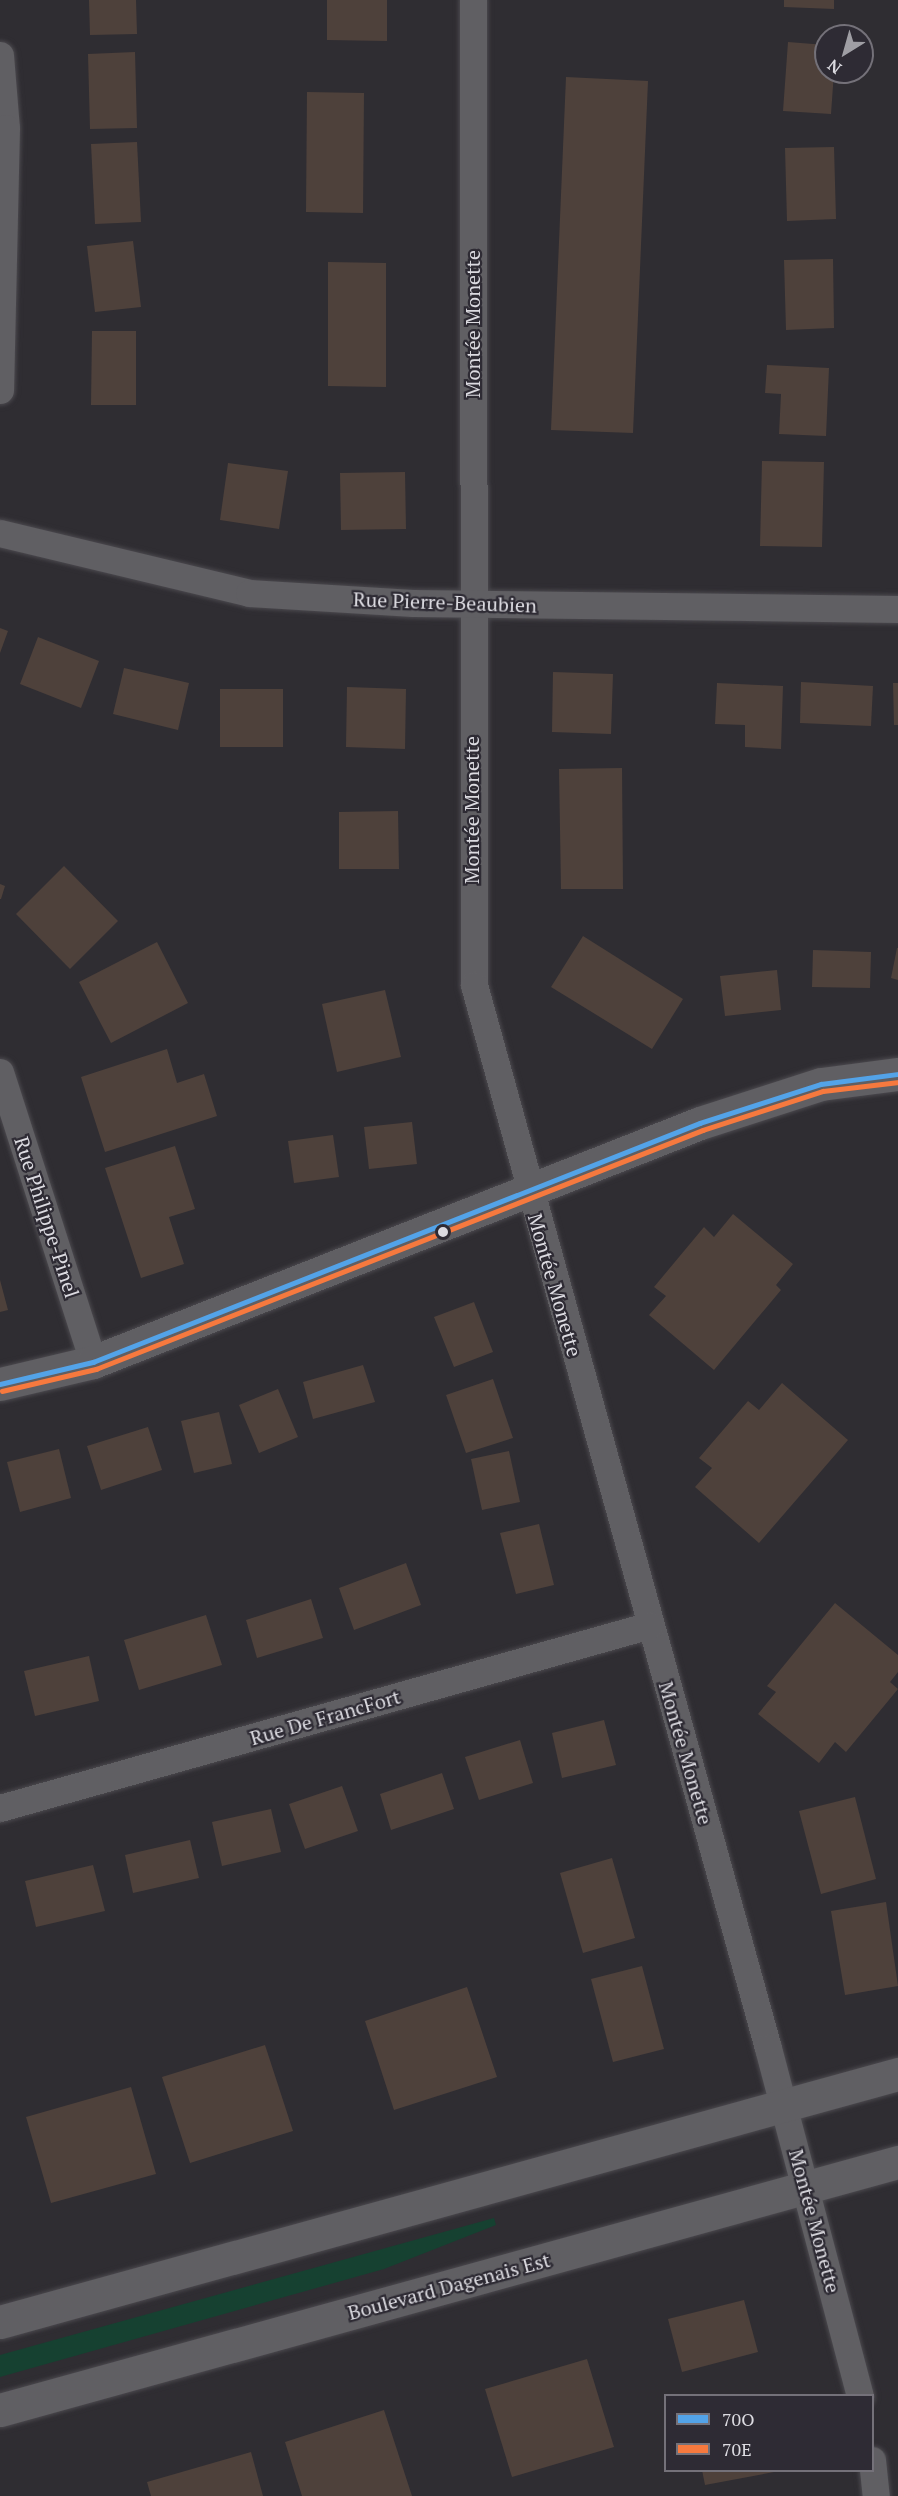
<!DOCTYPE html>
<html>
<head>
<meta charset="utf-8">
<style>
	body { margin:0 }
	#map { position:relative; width:898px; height:2496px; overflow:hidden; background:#2f2d32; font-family:"PT Serif",serif }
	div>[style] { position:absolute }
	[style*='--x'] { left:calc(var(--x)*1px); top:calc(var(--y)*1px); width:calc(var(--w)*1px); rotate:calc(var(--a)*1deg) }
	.green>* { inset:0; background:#164131 }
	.building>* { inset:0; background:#4e413b }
	.roads { filter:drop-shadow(0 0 2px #4b494e) drop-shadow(0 0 2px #4b494e) }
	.street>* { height:27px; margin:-13.5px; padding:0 13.5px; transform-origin:13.5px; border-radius:13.5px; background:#605f63 }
	.secondary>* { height:33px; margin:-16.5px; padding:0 16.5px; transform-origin:16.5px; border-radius:16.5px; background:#605f63 }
	.bus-1>* { height:4.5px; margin:-2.25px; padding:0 2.25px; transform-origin:2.25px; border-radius:2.25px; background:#53a3e8 }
	.bus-2>* { height:4.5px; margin:-2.25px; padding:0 2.25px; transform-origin:2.25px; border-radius:2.25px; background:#f6793e }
	.dots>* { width:16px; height:16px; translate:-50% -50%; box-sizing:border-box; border:3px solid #2e2b34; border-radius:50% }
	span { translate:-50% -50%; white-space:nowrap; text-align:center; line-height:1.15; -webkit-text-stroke:4.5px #2e2b34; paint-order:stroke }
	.street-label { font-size:20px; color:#dcdbe1 }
	.legend { position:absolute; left:664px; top:2394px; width:210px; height:78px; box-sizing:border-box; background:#2e2b34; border:2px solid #747179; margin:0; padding:8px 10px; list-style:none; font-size:18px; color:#dcdbe1 }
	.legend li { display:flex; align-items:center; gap:12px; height:30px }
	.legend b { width:30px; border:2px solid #747179 }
	.north { position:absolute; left:814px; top:24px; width:60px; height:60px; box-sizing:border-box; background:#2e2b34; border:2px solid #747179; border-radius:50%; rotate:217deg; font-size:16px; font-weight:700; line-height:24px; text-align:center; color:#dcdbe1 }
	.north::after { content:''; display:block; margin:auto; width:21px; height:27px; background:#9f9ea4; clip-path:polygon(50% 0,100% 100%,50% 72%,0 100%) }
</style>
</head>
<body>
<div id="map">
	<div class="green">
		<i style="clip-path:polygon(494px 2218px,496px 2225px,384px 2269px,0 2377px,0 2355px)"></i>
	</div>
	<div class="building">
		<i style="clip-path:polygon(89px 0,136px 0,137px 34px,90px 35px)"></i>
		<i style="clip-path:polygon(327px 0,387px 0,387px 41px,327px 40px)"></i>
		<i style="clip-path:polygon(784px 0,834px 0,834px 9px,784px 7px)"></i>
		<i style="clip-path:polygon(788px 42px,826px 45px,826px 72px,834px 72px,831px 114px,783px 111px)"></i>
		<i style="clip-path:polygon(135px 52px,137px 128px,90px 129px,88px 54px)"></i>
		<i style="clip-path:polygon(566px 77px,648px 81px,633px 433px,551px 430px)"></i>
		<i style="clip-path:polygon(307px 92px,364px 93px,363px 213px,306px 212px)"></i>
		<i style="clip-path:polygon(137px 142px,141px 222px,95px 224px,91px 144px)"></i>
		<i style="clip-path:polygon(834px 147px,836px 219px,787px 221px,785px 148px)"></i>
		<i style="clip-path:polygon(133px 241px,141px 307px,95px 312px,87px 246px)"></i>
		<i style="clip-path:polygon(833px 259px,834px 328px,786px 330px,784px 260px)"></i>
		<i style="clip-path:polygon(328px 262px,386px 263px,386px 387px,328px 386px)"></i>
		<i style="clip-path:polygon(92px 331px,136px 331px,136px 405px,91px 405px)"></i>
		<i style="clip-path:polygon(767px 365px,829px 368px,826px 436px,779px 434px,781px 394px,765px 393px)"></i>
		<i style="clip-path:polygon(762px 461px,824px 462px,822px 547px,760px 546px)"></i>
		<i style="clip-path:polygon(228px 463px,288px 471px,279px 529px,220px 520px)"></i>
		<i style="clip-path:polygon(405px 472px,406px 529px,341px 530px,340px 473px)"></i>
		<i style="clip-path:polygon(0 628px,8px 631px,0 653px)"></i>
		<i style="clip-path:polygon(38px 637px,99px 661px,81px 708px,20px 684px)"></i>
		<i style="clip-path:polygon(124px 668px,189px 683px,178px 730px,113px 714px)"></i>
		<i style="clip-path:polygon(553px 672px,613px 674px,611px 734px,552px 732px)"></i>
		<i style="clip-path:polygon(801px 682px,873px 686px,871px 726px,800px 723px)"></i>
		<i style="clip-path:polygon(717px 683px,783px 686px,781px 749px,745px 747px,745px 725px,715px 724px)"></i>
		<i style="clip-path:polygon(893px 683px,898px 683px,898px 725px,894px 725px)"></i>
		<i style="clip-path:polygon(347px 687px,406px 689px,405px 749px,346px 747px)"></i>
		<i style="clip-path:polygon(220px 689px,283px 689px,283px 747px,220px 747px)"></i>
		<i style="clip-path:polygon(622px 768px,623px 889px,561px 889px,559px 769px)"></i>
		<i style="clip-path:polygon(398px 811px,399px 869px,339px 869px,339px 812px)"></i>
		<i style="clip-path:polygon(64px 866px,118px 921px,70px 969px,16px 914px)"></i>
		<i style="clip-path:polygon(0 884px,5px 886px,1px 899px,0 899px)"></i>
		<i style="clip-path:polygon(583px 936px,683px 999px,652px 1049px,551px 987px)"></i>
		<i style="clip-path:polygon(157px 942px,188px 1003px,111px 1043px,79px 982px)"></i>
		<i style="clip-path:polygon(897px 948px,898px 948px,898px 980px,891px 978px)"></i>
		<i style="clip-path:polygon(813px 950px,871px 952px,870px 988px,812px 987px)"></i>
		<i style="clip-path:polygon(777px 970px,781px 1010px,725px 1016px,720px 976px)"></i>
		<i style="clip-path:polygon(385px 990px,401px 1057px,337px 1072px,322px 1004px)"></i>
		<i style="clip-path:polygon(167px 1049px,177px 1083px,204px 1074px,217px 1116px,105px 1152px,81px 1077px)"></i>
		<i style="clip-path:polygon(412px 1122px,417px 1164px,369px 1169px,364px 1127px)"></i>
		<i style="clip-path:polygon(333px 1135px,339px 1177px,294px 1183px,288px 1141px)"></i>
		<i style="clip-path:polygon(175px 1146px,195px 1209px,169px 1217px,184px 1264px,141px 1278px,105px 1168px)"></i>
		<i style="clip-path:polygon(733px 1214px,793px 1264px,776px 1285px,781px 1290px,714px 1370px,649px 1315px,666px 1296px,654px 1287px,704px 1227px,714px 1237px)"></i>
		<i style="clip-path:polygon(0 1280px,8px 1310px,0 1312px)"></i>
		<i style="clip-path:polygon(474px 1302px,493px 1352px,454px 1367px,434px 1317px)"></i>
		<i style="clip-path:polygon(363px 1365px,375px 1402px,313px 1419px,303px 1382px)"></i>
		<i style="clip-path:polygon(493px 1379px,513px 1438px,466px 1453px,446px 1395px)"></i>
		<i style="clip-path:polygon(782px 1383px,848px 1440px,759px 1543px,695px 1487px,712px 1468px,699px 1458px,748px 1401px,759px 1410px)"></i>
		<i style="clip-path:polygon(278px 1389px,298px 1437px,259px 1453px,239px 1405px)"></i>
		<i style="clip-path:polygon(219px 1412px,232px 1464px,194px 1473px,181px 1421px)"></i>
		<i style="clip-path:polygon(148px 1427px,162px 1470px,101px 1490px,87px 1446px)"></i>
		<i style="clip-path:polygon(59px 1449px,71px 1498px,20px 1512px,7px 1462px)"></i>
		<i style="clip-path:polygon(509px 1451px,520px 1502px,482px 1510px,471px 1459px)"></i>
		<i style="clip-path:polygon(539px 1524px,554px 1585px,516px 1594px,500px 1533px)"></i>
		<i style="clip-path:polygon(406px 1563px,421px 1605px,354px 1630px,339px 1588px)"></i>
		<i style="clip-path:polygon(311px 1599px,323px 1638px,257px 1658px,246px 1620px)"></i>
		<i style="clip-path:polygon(835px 1603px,898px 1655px,898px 1672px,890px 1682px,898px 1689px,846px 1752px,835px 1742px,819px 1763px,758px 1714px,776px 1692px,767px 1686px)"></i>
		<i style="clip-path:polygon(206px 1615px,222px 1665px,139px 1690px,124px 1640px)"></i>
		<i style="clip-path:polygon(89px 1656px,99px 1701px,35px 1716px,24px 1671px)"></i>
		<i style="clip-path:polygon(604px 1720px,616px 1765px,562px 1778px,552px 1733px)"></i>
		<i style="clip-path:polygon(520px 1740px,533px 1783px,479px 1800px,465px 1757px)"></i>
		<i style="clip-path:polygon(442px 1773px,454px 1809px,391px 1830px,380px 1794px)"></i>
		<i style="clip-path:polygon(342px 1786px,358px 1831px,305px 1849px,289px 1804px)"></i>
		<i style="clip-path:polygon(855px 1797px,876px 1879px,821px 1894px,799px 1811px)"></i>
		<i style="clip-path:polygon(271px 1809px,281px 1852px,222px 1866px,212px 1822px)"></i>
		<i style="clip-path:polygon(190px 1840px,199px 1878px,133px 1893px,125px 1855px)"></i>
		<i style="clip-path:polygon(612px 1858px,635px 1938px,583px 1953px,560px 1873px)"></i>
		<i style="clip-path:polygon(93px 1865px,105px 1911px,36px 1927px,25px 1881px)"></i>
		<i style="clip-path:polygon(886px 1902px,898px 1986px,845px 1995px,831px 1911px)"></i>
		<i style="clip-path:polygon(642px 1966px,664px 2049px,613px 2062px,591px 1979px)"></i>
		<i style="clip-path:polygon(467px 1987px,497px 2077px,394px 2110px,365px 2021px)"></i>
		<i style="clip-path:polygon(265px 2045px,293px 2131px,190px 2163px,162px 2077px)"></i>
		<i style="clip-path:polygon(131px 2087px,156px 2174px,51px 2203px,26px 2117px)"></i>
		<i style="clip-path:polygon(744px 2300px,758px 2352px,682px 2372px,668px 2319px)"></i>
		<i style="clip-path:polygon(587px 2359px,614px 2447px,512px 2477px,485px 2389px)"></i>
		<i style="clip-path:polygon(384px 2410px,412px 2496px,302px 2496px,285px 2442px)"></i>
		<i style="clip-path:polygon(251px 2452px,263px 2496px,151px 2496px,147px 2482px)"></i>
		<i style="clip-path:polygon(702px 2470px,774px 2470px,774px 2472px,705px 2485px)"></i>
	</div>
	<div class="roads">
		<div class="street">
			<i style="--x:473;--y:0;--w:985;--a:89.94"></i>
			<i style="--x:474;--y:985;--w:1103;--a:74.54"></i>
			<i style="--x:768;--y:2048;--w:360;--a:75.2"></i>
			<i style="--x:0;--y:55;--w:73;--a:85.3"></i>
			<i style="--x:6;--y:128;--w:262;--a:91.3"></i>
			<i style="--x:0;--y:533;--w:256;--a:13.5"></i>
			<i style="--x:249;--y:593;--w:164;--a:3.5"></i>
			<i style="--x:413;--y:603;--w:485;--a:0.7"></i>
			<i style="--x:0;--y:1072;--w:305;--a:72.2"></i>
			<i style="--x:0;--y:1808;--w:675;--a:-15.72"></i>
			<i style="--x:872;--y:2460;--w:36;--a:84"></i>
		</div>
		<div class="secondary">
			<i style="--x:0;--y:1384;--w:96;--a:-13.3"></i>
			<i style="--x:93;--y:1362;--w:652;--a:-21.49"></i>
			<i style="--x:700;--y:1123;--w:127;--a:-17.9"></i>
			<i style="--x:821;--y:1084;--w:78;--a:-7.4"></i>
			<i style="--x:0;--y:2322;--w:932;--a:-15.44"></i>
			<i style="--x:0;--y:2410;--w:932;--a:-15.44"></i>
		</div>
	</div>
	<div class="bus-1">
		<i style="--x:0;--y:1384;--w:96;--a:-13.3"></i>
		<i style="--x:93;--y:1362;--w:652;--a:-21.49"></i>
		<i style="--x:700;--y:1123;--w:127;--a:-17.9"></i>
		<i style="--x:821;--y:1084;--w:78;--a:-7.4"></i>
	</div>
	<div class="bus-2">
		<i style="--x:2;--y:1391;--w:97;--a:-13.2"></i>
		<i style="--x:96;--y:1369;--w:652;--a:-21.49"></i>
		<i style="--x:703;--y:1130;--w:126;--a:-18"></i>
		<i style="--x:823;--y:1091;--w:76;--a:-6.8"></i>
	</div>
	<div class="dots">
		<i style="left:443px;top:1232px;background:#dcdbe1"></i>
	</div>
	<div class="street-label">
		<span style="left:472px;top:324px;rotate:-90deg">Montée Monette</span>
		<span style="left:445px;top:602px;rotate:2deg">Rue Pierre-Beaubien</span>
		<span style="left:471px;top:810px;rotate:-90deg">Montée Monette</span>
		<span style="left:47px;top:1217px;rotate:72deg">Rue Philippe-Pinel</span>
		<span style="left:555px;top:1285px;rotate:74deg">Montée Monette</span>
		<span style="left:325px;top:1717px;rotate:-16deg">Rue De FrancFort</span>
		<span style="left:686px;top:1753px;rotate:74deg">Montée Monette</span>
		<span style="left:815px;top:2221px;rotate:75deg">Montée Monette</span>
		<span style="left:449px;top:2286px;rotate:-15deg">Boulevard Dagenais Est</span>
	</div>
	<ul class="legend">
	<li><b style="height:8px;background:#53a3e8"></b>70O</li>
	<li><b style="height:8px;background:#f6793e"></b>70E</li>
	</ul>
	<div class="north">N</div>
</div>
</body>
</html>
